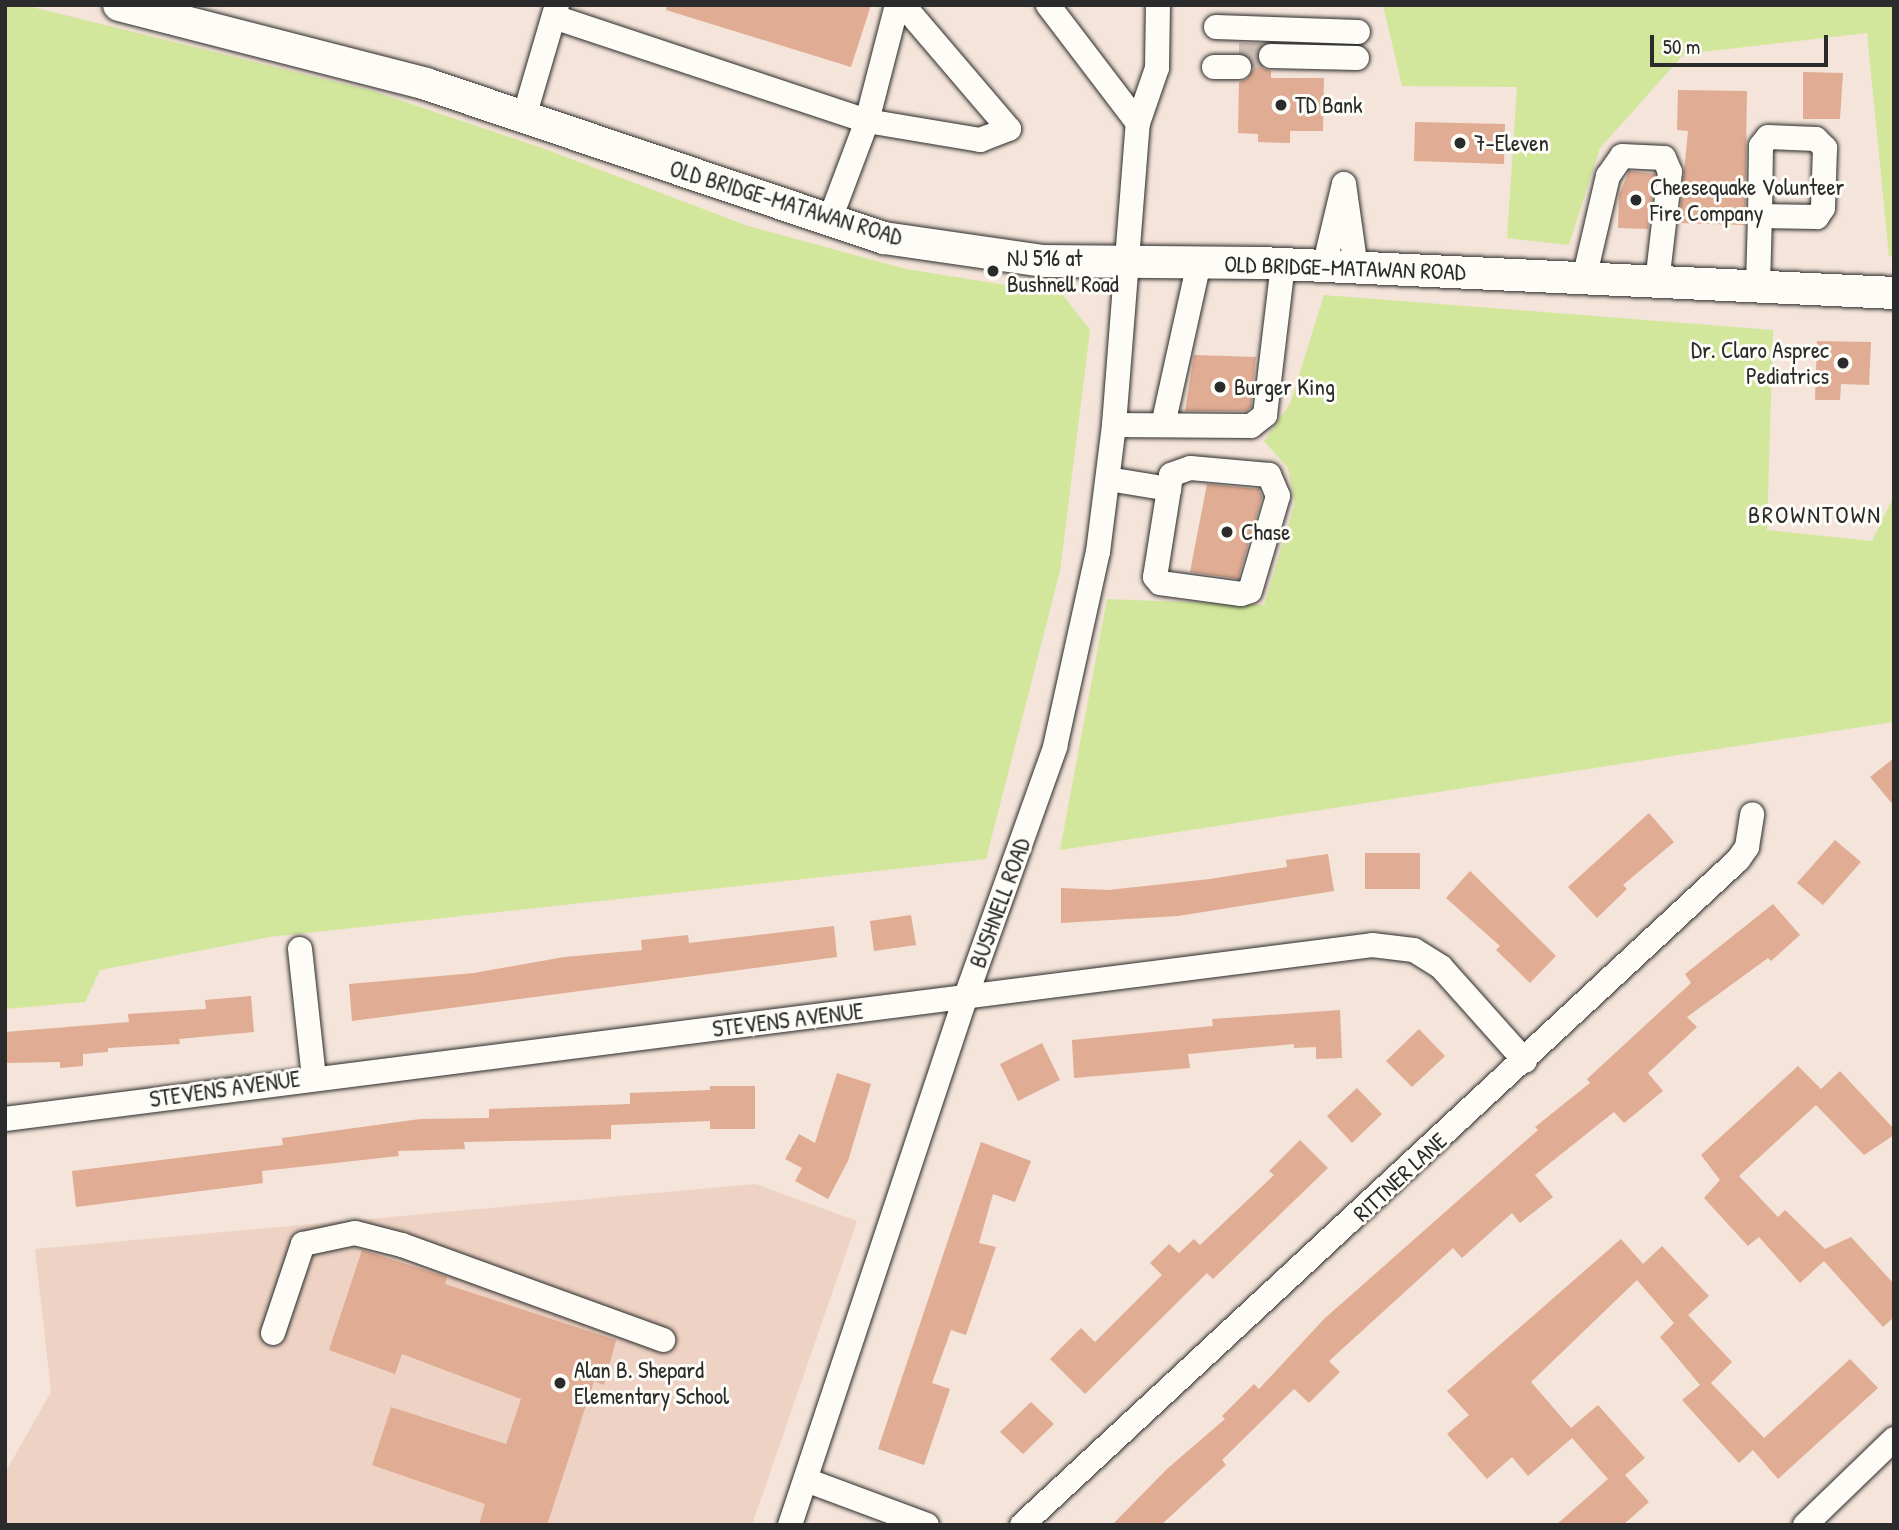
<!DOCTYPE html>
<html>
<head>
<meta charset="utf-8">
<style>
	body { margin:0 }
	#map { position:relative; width:1899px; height:1530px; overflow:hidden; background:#f4e4d9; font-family:"Patrick Hand",sans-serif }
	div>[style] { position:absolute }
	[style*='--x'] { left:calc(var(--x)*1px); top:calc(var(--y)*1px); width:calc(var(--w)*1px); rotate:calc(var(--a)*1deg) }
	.built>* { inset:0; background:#eed3c4 }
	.green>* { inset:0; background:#d2e79b }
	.building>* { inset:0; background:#e0ac93 }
	.minor-tunnel>* { height:24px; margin-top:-12px; transform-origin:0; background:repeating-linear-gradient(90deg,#ccbfb6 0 24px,transparent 0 36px) }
	.roads { filter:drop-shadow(0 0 2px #2b2b2b) drop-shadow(0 0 2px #2b2b2b) }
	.minor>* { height:24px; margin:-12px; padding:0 12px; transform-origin:12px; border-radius:12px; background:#fdfcf7 }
	.major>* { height:32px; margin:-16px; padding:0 16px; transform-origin:16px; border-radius:16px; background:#fdfcf7 }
	.dots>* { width:19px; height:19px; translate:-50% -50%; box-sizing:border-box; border:4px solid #fdfcf7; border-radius:50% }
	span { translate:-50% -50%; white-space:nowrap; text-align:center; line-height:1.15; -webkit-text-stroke:6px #fdfcf7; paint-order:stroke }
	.poi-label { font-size:23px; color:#2b2b2b }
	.left { translate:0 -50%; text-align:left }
	.right { translate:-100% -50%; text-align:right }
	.street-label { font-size:23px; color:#2b2b2b }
	.neighbourhood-label { font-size:24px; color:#2b2b2b; letter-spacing:2px }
	.frame { position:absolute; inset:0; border:7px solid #2b2b2b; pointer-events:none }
	.scale { position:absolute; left:1650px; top:35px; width:178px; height:32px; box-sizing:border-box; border:4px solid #2b2b2b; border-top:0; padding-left:9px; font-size:21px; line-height:24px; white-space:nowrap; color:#2b2b2b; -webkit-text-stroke:5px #fdfcf7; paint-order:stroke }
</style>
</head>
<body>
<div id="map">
	<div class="built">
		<i style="clip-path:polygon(756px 1184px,857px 1221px,752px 1525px,5px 1525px,5px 1473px,51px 1392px,35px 1249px)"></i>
	</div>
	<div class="green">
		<i style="clip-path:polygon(5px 5px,24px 5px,373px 91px,545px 149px,748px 226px,906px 269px,1062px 294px,1090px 330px,1060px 571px,986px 859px,270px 937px,100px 970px,85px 1002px,5px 1009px)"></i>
		<i style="clip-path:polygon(1383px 5px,1894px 5px,1894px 256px,1889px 256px,1867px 33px,1684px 54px,1600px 148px,1569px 245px,1507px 238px,1517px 87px,1402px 86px)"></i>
		<i style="clip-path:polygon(1324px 295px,1773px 330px,1767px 530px,1872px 541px,1894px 496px,1894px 722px,1060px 850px,1107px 599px,1264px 605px,1295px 503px,1288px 468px,1264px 441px,1290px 404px)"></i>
	</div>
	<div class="building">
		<i style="clip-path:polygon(667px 5px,871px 5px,851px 67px,666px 10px)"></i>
		<i style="clip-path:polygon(1239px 43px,1263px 44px,1256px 56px,1263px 68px,1271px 71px,1271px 78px,1324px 78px,1323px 131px,1290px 131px,1290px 143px,1258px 142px,1258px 134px,1238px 133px,1239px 82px,1247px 79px,1254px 68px,1251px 59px,1239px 52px)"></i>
		<i style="clip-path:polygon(1803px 72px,1843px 73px,1840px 119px,1803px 119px)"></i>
		<i style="clip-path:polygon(1678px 90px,1747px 91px,1745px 225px,1679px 223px,1688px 131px,1677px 130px)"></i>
		<i style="clip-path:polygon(1415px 122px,1505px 124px,1504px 164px,1414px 161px)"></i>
		<i style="clip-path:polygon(1629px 171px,1655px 174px,1648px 229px,1618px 228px,1619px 195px)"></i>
		<i style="clip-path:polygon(1817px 341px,1871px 342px,1869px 385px,1841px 384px,1840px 400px,1815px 400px)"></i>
		<i style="clip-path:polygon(1194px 355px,1256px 357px,1251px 407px,1246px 411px,1185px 411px)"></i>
		<i style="clip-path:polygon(1207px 484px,1259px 489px,1262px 497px,1238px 579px,1190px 572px)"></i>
		<i style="clip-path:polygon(1894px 758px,1894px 806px,1870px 777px)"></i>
		<i style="clip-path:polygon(1649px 813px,1674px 842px,1623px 885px,1627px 889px,1597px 918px,1568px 887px)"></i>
		<i style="clip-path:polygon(1835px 840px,1861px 862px,1823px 905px,1797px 883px)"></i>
		<i style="clip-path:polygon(1365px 853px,1420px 853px,1420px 889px,1365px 889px)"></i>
		<i style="clip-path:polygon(1328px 854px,1334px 891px,1178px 916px,1061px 923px,1061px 888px,1108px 890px,1210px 879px,1287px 867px,1286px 860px)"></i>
		<i style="clip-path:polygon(1470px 871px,1556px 956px,1530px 983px,1496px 950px,1500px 946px,1446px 898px)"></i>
		<i style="clip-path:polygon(1773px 904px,1800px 935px,1771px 961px,1768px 958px,1687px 1017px,1697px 1027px,1648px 1073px,1663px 1091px,1624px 1123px,1614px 1112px,1535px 1175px,1553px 1197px,1520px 1223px,1512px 1213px,1462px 1258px,1453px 1248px,1329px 1361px,1340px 1372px,1309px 1403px,1294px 1389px,1222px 1460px,1226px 1465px,1161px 1525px,1112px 1525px,1168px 1468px,1225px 1419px,1222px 1416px,1254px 1384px,1259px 1389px,1324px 1319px,1538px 1130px,1535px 1127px,1590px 1083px,1587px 1079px,1691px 983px,1685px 974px)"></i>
		<i style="clip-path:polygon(911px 915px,916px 945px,874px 951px,870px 921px)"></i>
		<i style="clip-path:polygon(834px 926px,837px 957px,352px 1021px,349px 984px,474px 973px,564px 957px,642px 950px,641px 940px,688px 935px,689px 943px)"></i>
		<i style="clip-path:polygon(251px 996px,254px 1032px,179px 1039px,180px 1044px,108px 1048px,108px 1052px,83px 1054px,83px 1066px,60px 1068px,60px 1062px,5px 1063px,5px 1032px,129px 1022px,128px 1014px,206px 1009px,205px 1000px)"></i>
		<i style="clip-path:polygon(1340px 1010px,1342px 1058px,1316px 1059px,1316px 1047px,1294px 1048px,1294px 1044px,1188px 1054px,1190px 1068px,1074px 1078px,1072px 1040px,1213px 1026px,1212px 1019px)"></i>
		<i style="clip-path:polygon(1419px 1029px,1445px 1056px,1412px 1087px,1386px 1061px)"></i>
		<i style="clip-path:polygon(1042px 1043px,1060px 1080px,1018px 1101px,1000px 1064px)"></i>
		<i style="clip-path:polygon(1798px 1066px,1821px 1089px,1840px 1071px,1894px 1129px,1894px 1135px,1864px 1155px,1816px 1105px,1739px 1176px,1778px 1217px,1785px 1210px,1825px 1249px,1851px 1237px,1894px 1284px,1894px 1317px,1883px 1327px,1824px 1261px,1800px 1283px,1759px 1237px,1748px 1246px,1704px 1198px,1720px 1180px,1701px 1155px)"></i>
		<i style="clip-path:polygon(837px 1073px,871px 1084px,848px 1161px,828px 1199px,795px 1181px,802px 1168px,785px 1159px,799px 1134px,815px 1143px)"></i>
		<i style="clip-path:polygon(710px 1086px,755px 1086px,755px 1129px,710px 1129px,710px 1121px,611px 1125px,611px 1139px,464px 1142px,465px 1149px,398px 1151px,399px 1156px,262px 1171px,263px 1183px,76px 1207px,72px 1171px,283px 1145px,282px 1138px,420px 1119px,489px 1118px,489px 1109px,630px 1104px,630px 1093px,710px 1090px)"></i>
		<i style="clip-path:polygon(1357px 1088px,1382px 1114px,1352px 1143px,1327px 1116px)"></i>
		<i style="clip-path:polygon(1300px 1140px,1328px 1168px,1213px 1279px,1207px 1273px,1085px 1394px,1050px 1359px,1081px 1328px,1095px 1342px,1162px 1275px,1150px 1263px,1169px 1244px,1179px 1253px,1194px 1239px,1200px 1245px,1274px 1175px,1269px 1171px)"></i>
		<i style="clip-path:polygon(981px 1142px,1031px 1161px,1015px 1202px,993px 1194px,979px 1243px,996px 1247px,966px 1335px,951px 1330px,932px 1383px,950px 1389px,924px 1465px,878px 1449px)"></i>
		<i style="clip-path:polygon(1621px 1239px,1643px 1264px,1662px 1246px,1709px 1296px,1688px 1315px,1732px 1362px,1711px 1383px,1764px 1438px,1850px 1359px,1878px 1388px,1778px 1479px,1753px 1450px,1739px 1463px,1682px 1400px,1700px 1385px,1660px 1337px,1674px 1323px,1637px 1280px,1531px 1382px,1571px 1428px,1598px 1405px,1645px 1458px,1625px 1475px,1649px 1502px,1623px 1525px,1556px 1525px,1608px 1479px,1572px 1438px,1528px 1476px,1512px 1457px,1487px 1479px,1447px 1434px,1469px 1415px,1447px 1391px)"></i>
		<i style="clip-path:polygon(362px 1250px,447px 1277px,445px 1284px,616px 1340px,604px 1385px,594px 1381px,547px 1525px,479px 1525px,485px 1504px,372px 1465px,391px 1407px,506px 1444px,521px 1399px,402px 1354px,395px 1374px,329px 1350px)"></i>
		<i style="clip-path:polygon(1031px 1402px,1054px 1424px,1023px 1454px,1000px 1432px)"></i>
	</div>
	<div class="minor-tunnel">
		<i style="--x:1239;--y:55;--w:32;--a:2"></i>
	</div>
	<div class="roads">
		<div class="minor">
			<i style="--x:1048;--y:5;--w:148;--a:52.7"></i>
			<i style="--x:554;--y:17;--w:330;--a:18.4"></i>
			<i style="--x:867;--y:121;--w:115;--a:9.5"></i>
			<i style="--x:980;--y:140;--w:31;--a:-21"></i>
			<i style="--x:1009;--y:129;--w:163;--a:-130.5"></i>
			<i style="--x:1216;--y:27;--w:142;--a:2"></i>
			<i style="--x:1271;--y:56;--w:86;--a:1.3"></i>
			<i style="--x:1214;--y:67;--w:25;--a:0"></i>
			<i style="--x:524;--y:117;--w:117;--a:-73.6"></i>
			<i style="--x:830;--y:219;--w:105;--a:-69.3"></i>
			<i style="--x:867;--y:121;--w:120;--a:-75.5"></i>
			<i style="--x:1324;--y:267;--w:85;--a:-76.5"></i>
			<i style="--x:1344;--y:184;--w:85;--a:81.9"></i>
			<i style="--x:1584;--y:279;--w:106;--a:-76.9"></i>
			<i style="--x:1608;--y:176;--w:24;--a:-55"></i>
			<i style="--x:1622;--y:156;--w:42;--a:2.7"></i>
			<i style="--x:1664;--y:158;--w:15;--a:67"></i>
			<i style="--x:1670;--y:172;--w:111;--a:96.7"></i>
			<i style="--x:1758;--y:286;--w:70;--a:-88.4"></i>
			<i style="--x:1760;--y:216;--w:70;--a:-89.2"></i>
			<i style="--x:1761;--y:146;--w:11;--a:-52"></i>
			<i style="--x:1768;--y:137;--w:48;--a:2.4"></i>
			<i style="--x:1816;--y:139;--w:13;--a:45"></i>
			<i style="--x:1825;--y:148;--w:60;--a:91.9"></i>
			<i style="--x:1823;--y:208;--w:11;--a:124"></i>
			<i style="--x:1817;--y:217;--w:57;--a:-179"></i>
			<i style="--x:1114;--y:425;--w:137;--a:0.4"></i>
			<i style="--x:1251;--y:426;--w:18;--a:-38"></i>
			<i style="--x:1265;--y:415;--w:151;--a:-83.2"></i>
			<i style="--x:1163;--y:425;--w:166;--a:-77.5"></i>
			<i style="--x:1108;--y:479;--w:62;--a:9.3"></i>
			<i style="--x:1169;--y:489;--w:89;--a:99"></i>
			<i style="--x:1155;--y:577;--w:8;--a:50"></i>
			<i style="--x:1160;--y:583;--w:82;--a:7.7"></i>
			<i style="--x:1241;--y:594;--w:9;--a:-18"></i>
			<i style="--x:1250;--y:591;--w:99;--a:-73.6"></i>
			<i style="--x:1278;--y:496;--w:23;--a:-113"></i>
			<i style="--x:1269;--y:475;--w:79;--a:-174.9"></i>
			<i style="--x:1190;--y:468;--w:20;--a:160"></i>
			<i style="--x:1171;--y:475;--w:14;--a:98"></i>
			<i style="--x:300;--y:949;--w:129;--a:83.8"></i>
			<i style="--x:5;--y:1119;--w:1378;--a:-7.25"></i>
			<i style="--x:1372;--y:945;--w:42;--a:6.8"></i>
			<i style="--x:1414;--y:950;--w:32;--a:32"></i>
			<i style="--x:1441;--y:967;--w:126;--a:48.2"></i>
			<i style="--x:273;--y:1333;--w:94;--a:-71.4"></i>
			<i style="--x:303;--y:1244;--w:53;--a:-11.9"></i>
			<i style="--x:355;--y:1233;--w:49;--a:14.3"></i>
			<i style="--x:402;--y:1245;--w:278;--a:20"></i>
			<i style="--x:806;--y:1480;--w:129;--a:20.4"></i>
			<i style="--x:790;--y:1525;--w:554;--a:-71.6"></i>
			<i style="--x:965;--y:999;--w:268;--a:-70.3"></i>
			<i style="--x:1055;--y:747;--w:200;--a:-77.6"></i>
			<i style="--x:1098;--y:552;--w:128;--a:-82.8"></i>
			<i style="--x:1114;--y:425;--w:303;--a:-85.5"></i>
			<i style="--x:1138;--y:123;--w:58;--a:-70.9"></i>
			<i style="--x:1157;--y:68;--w:63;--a:-89.1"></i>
			<i style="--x:1022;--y:1525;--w:977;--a:-42.89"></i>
			<i style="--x:1738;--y:860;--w:16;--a:-55"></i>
			<i style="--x:1747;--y:847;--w:33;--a:-81"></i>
			<i style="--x:1805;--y:1525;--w:124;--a:-44"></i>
		</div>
		<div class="major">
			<i style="--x:119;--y:5;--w:317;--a:14.4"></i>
			<i style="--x:426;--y:84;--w:483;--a:18.6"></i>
			<i style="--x:884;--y:238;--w:161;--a:8.2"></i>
			<i style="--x:1043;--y:261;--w:218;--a:0.5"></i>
			<i style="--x:1261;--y:263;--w:634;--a:2.71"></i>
		</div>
	</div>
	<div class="dots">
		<i style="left:1281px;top:105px;background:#2b2b2b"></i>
		<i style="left:1460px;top:143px;background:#2b2b2b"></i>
		<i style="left:1636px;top:200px;background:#2b2b2b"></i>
		<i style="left:993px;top:271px;background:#2b2b2b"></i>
		<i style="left:1843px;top:363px;background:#2b2b2b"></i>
		<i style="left:1220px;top:387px;background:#2b2b2b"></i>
		<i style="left:1227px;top:532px;background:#2b2b2b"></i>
		<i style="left:560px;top:1383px;background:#2b2b2b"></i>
	</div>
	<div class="poi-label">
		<span class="left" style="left:1295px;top:105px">TD Bank</span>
		<span class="left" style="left:1474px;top:143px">7-Eleven</span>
		<span class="left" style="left:1650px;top:200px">Cheesequake Volunteer<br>Fire Company</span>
		<span class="left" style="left:1007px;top:271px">NJ 516 at<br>Bushnell Road</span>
		<span class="right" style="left:1829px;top:363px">Dr. Claro Asprec<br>Pediatrics</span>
		<span class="left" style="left:1234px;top:387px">Burger King</span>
		<span class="left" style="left:1241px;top:532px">Chase</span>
		<span class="left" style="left:574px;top:1383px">Alan B. Shepard<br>Elementary School</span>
	</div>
	<div class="street-label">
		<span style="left:786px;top:203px;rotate:17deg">OLD BRIDGE-MATAWAN ROAD</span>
		<span style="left:1345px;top:268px;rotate:2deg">OLD BRIDGE-MATAWAN ROAD</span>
		<span style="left:1000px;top:903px;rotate:-70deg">BUSHNELL ROAD</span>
		<span style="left:788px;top:1020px;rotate:-7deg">STEVENS AVENUE</span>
		<span style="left:225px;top:1089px;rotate:-8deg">STEVENS AVENUE</span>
		<span style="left:1400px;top:1177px;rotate:-43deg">RITTNER LANE</span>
	</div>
	<div class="neighbourhood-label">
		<span style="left:1815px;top:515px">BROWNTOWN</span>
	</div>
	<div class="frame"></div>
	<div class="scale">50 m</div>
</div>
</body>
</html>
